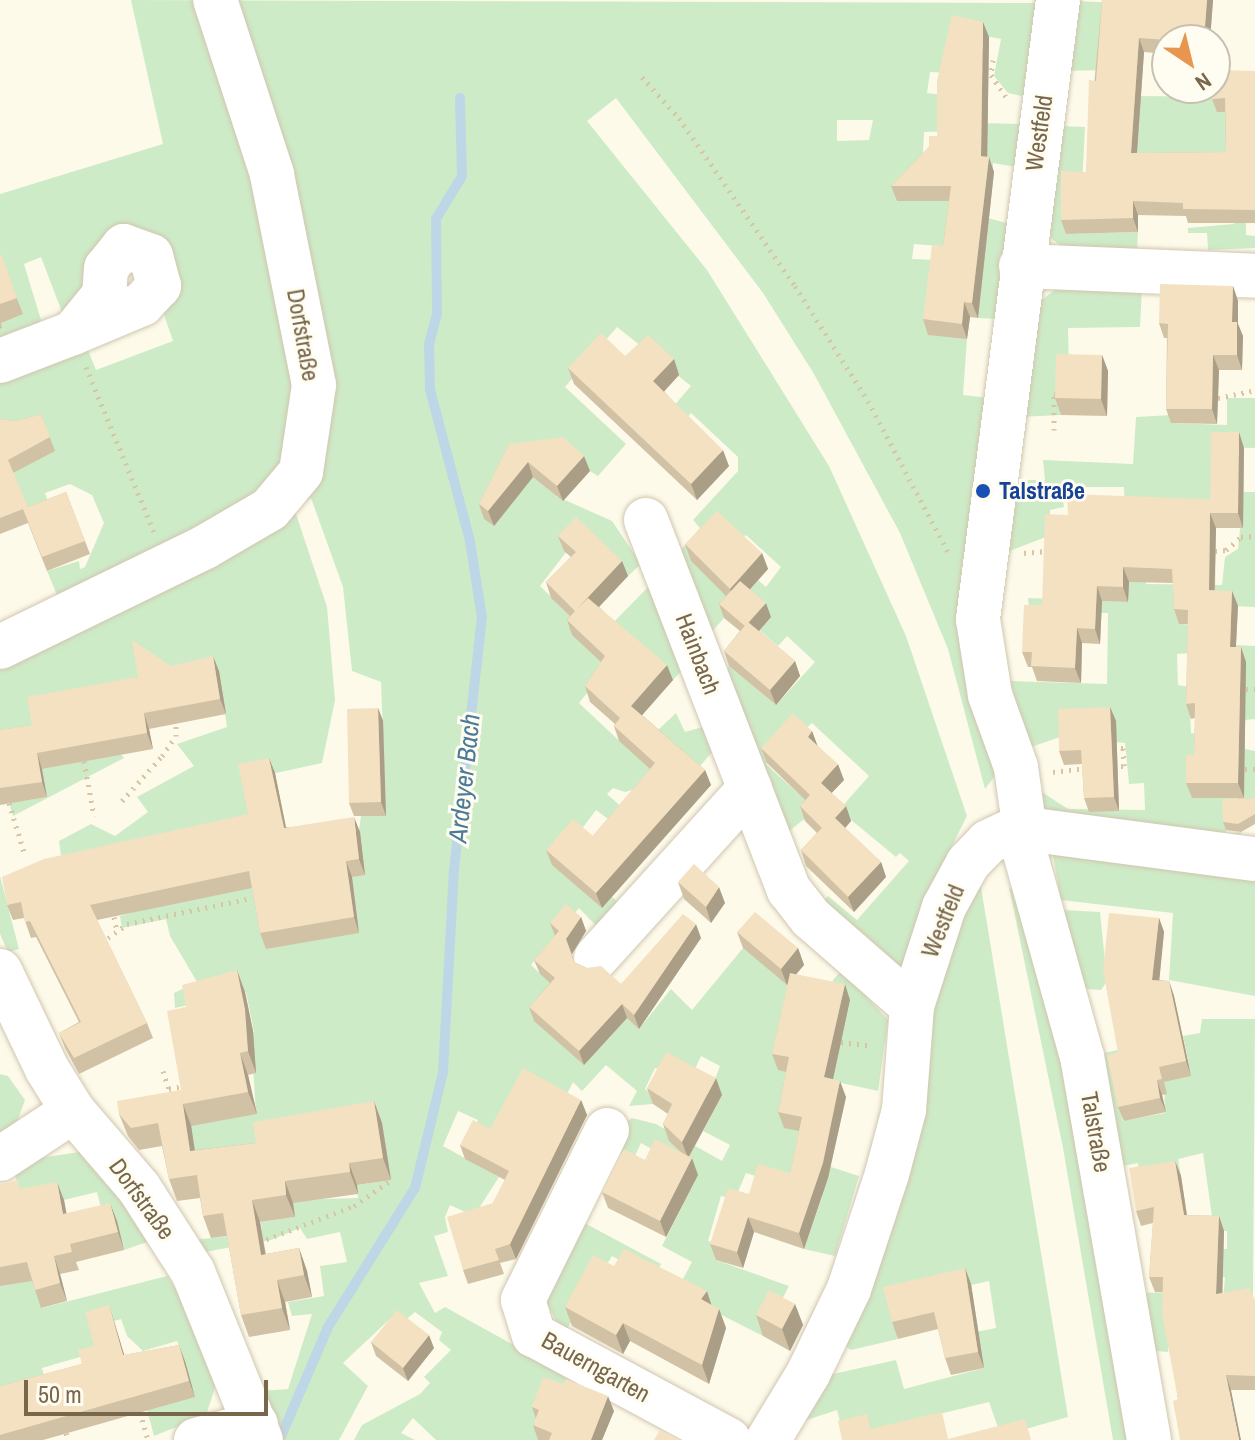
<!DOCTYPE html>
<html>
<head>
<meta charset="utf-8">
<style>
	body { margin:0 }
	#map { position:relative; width:1255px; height:1440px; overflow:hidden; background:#fdfaea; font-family:"Archivo Narrow",sans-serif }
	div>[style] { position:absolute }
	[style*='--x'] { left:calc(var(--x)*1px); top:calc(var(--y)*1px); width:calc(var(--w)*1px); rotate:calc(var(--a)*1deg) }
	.green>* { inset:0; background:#ceebc8 }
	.stream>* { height:10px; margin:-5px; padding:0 5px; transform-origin:5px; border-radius:5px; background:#bed7e7 }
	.path>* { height:5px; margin-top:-2.5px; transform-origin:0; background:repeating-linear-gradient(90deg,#d8c5a4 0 2px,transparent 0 8px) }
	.roads { filter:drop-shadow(0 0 2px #d0c6af) drop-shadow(0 0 2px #d0c6af) }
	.minor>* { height:44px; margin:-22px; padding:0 22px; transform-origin:22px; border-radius:22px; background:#fff }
	.wall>* { inset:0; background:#d1c2a6 }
	.shaded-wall>* { inset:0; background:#aa9e87 }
	.building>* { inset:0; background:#f3e1c1 }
	.dots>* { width:22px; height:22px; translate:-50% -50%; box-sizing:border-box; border:4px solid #fffdf1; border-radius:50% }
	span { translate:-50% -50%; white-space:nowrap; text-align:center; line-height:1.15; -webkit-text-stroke:6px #fffdf1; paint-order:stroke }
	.street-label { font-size:24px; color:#79674c }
	.transit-label { font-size:24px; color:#164399; font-weight:700 }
	.left { translate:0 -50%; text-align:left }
	.water-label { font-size:26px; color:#4b7a9b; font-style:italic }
	.north { position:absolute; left:1151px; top:24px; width:80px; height:80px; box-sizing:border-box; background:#fffdf1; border:2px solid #c9c1af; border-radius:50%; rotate:145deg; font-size:22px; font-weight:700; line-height:32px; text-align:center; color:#79674c }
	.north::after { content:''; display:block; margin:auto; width:28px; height:36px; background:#e7954f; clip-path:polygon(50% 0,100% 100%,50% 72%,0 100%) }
	.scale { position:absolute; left:24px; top:1380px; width:244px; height:36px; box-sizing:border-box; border:4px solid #79674c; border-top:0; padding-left:10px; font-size:24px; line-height:28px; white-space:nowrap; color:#79674c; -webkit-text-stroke:6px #fffdf1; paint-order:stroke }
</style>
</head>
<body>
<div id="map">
	<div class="green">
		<i style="clip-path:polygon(evenodd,131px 0,1039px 3px,1026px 97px,1008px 93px,994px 76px,1001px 39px,957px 31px,948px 73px,930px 72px,927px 93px,944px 95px,958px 131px,924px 132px,922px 172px,958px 188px,951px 247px,914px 244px,912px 259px,937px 260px,967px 339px,963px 395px,990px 398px,995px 761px,994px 777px,985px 789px,948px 649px,900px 533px,814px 374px,763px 293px,616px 98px,587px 121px,707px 270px,829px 466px,906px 636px,967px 816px,944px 862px,912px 963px,895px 972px,816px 909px,828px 896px,857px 920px,909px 861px,900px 853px,896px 857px,839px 810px,869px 776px,812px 723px,802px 732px,798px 729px,766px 764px,816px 810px,775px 842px,717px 684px,729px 666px,776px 705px,815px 662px,787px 636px,778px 646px,759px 630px,771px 617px,745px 595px,758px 580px,766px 587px,781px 567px,746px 535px,739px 542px,736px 605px,706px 638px,672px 560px,700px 528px,693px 520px,738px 471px,738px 457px,691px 413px,685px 420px,672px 408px,691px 386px,617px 327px,565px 387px,626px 444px,598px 476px,590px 471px,556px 496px,612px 521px,641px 564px,628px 576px,581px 533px,540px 586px,581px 626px,609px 627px,652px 583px,685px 667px,673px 680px,611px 663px,579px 703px,630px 751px,649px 730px,658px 730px,676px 713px,685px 732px,710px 725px,713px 751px,695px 772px,625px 792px,613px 788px,607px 794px,634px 818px,608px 819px,596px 810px,578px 834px,601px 908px,612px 897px,628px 911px,607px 937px,579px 908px,531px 965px,560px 992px,616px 990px,639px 1029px,671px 989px,692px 1010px,743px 948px,796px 989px,792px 1073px,808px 1133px,831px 1167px,859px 1176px,835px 1256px,804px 1249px,822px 1197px,746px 1173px,735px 1199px,721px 1196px,708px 1241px,721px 1244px,716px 1260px,789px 1286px,763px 1336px,676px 1292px,692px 1262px,662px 1246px,698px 1175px,641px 1143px,633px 1160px,608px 1146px,617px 1129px,632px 1118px,656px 1124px,722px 1161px,730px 1145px,703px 1131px,722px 1095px,711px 1089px,720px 1066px,701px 1056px,691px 1078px,655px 1068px,645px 1089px,657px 1097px,653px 1104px,629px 1106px,637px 1091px,606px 1065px,582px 1091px,573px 1082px,563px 1102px,495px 1144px,472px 1132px,478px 1120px,458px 1111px,443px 1146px,499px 1177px,474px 1216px,450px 1205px,445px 1217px,448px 1232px,434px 1236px,448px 1276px,419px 1283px,435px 1313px,445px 1307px,595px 1390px,539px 1440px,436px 1440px,413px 1418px,401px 1433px,415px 1440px,354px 1440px,362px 1425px,420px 1394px,430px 1383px,424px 1377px,451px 1350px,439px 1340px,442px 1332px,415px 1312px,402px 1323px,393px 1316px,343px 1363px,368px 1386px,339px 1440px,279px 1440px,260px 1391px,288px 1389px,312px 1314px,292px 1316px,288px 1302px,324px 1296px,320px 1266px,347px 1262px,340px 1232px,307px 1239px,300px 1228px,271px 1240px,199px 1253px,192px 1240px,262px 1233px,261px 1222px,294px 1217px,292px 1200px,358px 1198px,357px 1185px,390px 1180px,382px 1123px,199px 1182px,185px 1093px,256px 1113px,252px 1052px,242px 1035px,254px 1032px,246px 992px,175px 1008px,174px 993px,197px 982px,170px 936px,166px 919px,122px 928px,120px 916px,153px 907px,63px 871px,59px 841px,91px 824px,115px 836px,148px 812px,137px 797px,194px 766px,177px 744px,227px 727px,219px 672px,141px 677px,37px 741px,0 747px,0 663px,62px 607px,47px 571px,79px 561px,80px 569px,85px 567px,104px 523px,92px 495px,70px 484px,45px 493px,52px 513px,33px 521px,0 479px,0 379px,84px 340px,96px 370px,173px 341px,162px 309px,157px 244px,88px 295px,65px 320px,41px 257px,24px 264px,41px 320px,36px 331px,0 345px,0 194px,163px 144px,131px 0,837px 120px,873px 120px,869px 140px,837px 141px,837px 120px,131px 0,311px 498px,343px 587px,352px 671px,381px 682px,386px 815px,361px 816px,352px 877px,359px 933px,250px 812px,244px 780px,322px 763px,335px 700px,327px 607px,294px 508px,311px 498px)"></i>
		<i style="clip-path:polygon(1074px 1px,1120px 3px,1103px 70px,1064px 71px)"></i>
		<i style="clip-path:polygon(1138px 96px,1229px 97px,1230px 111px,1255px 162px,1143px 157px,1093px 127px)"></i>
		<i style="clip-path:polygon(983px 123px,1022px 124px,1016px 167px,993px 163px,993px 172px,983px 171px)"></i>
		<i style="clip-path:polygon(1057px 126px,1085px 127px,1082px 185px,1066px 234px,1138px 232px,1137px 250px,1067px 251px,1046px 234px)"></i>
		<i style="clip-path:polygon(1235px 192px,1246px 192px,1246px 235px,1255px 236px,1255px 248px,1208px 250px,1207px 233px,1188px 233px,1188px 228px,1234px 224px)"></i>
		<i style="clip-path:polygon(988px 218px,1010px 224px,998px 319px,978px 318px)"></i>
		<i style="clip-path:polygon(1057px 288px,1142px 289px,1140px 327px,1068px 328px,1069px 371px,1062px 371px,1061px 415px,1018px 417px,1037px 304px)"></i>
		<i style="clip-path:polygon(1227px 398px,1255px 398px,1255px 448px,1217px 447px,1216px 514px,1148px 513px,1146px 584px,1222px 585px,1225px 557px,1238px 549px,1244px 492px,1255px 492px,1255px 607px,1179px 604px,1179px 624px,1233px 626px,1234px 645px,1255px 646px,1255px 719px,1245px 720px,1246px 662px,1206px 652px,1177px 654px,1178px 685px,1189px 687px,1191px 733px,1200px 734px,1244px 798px,1245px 749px,1255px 751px,1255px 806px,1225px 807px,1226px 834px,1241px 832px,1239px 841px,1043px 814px,1037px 789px,1068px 809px,1145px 810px,1144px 783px,1129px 784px,1125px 743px,1063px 736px,1028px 748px,1010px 681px,1107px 684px,1108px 613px,1049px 612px,1030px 620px,1028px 598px,1128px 602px,1124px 487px,1061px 487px,1064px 507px,1050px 510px,1051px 535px,1002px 554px,1011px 480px,1045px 480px,1043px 460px,1133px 464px,1136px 417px,1172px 415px,1172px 423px,1227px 425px)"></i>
		<i style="clip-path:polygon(121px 754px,124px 758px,13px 816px,9px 803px,47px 797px,42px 769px)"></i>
		<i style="clip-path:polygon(1052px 850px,1255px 870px,1255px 996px,1169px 980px,1173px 913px,1061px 900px)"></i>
		<i style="clip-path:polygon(0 876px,19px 949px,8px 952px,0 934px)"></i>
		<i style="clip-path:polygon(980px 881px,1068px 1417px,1001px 1436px,989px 1402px,844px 1437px,837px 1410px,804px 1421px,824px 1376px,896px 1360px,904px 1389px,984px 1368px,976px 1332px,996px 1328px,989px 1281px,890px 1303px,898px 1339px,851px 1350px,840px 1342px,936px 979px,959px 906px)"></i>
		<i style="clip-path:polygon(1009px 887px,1018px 894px,1070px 1074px,1134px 1440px,1113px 1440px,1063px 1148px)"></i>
		<i style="clip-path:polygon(1063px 910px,1100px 912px,1107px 981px,1101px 990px,1076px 988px)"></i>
		<i style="clip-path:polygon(842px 970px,888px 1020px,878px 1091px,832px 1081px,850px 1001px,831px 996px,833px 980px)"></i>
		<i style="clip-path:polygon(1202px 1019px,1255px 1019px,1253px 1298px,1222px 1310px,1225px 1277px,1185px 1278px,1188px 1248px,1227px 1249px,1227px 1231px,1214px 1231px,1203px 1153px,1178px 1159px,1181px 1176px,1139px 1183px,1138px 1163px,1113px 1168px,1091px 1056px,1148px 1043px,1113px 1070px,1123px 1121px,1165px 1113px,1164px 1082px,1191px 1075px,1183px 1036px,1200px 1033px)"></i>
		<i style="clip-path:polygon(0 1074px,8px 1076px,25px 1100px,15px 1128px,0 1138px)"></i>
		<i style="clip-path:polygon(80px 1152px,91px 1158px,153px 1240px,124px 1250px,117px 1221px,101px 1208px,97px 1192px,64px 1200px,21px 1199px,12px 1162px)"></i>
		<i style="clip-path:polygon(579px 1220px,661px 1264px,654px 1279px,612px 1256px,563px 1335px,546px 1301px)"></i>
		<i style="clip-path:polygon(167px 1276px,186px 1305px,217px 1382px,206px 1415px,154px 1436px,147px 1410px,185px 1361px,177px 1341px,143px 1351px,127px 1336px,121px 1319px,91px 1328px,100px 1361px,80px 1357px,42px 1368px,48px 1391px,0 1422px,0 1284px,34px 1280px,42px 1308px)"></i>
		<i style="clip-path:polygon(1171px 1292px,1168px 1352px,1146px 1350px,1137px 1293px)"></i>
	</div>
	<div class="stream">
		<i style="--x:282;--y:1434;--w:116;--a:-66.7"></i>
		<i style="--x:328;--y:1327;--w:164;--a:-58"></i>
		<i style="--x:415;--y:1188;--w:119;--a:-76.4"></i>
		<i style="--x:443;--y:1072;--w:202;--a:-86.9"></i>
		<i style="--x:454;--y:870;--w:254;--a:-83.7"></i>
		<i style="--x:482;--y:618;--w:78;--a:-98.9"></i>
		<i style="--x:470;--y:541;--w:156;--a:-104.8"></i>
		<i style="--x:430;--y:390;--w:46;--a:-91.2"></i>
		<i style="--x:429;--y:344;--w:31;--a:-75"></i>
		<i style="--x:437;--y:314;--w:95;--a:-90.6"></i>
		<i style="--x:436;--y:219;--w:50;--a:-58.8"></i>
		<i style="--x:462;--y:176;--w:78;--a:-91.5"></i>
	</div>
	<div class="path">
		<i style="--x:993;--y:60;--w:15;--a:98"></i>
		<i style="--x:991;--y:75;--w:30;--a:56"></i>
		<i style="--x:642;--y:77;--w:55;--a:47.9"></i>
		<i style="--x:679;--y:118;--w:204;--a:55.4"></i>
		<i style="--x:795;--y:286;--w:136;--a:57.6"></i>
		<i style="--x:868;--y:401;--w:171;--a:62.1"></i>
		<i style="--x:86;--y:367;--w:178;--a:67.6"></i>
		<i style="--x:1218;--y:398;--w:38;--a:-12"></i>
		<i style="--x:1054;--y:430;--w:36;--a:-90"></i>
		<i style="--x:1054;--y:394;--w:7;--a:8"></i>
		<i style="--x:1215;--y:551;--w:11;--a:-5"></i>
		<i style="--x:1226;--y:550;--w:20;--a:-41"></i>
		<i style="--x:1241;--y:537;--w:14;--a:-4"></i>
		<i style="--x:1024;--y:553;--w:25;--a:-5"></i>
		<i style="--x:1246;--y:689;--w:9;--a:0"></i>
		<i style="--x:84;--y:761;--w:56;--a:79.7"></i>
		<i style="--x:1113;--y:766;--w:11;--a:0"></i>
		<i style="--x:1124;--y:766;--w:18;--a:-93"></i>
		<i style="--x:1123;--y:748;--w:7;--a:180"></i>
		<i style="--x:1245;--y:769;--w:10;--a:0"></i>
		<i style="--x:1053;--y:772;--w:34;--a:-7"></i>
		<i style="--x:122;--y:801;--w:60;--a:-48.4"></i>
		<i style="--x:162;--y:756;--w:24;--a:-55"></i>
		<i style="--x:176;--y:736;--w:11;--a:-90"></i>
		<i style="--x:9;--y:803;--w:51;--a:73"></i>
		<i style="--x:114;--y:917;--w:14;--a:78"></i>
		<i style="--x:108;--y:938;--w:24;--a:-36"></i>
		<i style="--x:127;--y:924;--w:123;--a:-11.8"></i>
		<i style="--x:841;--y:1042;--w:31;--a:7"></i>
		<i style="--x:163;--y:1071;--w:19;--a:72"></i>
		<i style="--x:169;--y:1089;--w:14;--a:-12"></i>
		<i style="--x:259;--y:1242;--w:102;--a:-20.8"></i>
		<i style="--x:354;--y:1206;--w:45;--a:-35.1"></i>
		<i style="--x:140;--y:1412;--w:29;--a:74"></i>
		<i style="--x:66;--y:1433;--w:7;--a:74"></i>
	</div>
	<div class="roads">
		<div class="minor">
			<i style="--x:1021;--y:266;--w:234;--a:2.4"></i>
			<i style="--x:0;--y:361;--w:78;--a:-21"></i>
			<i style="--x:73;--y:333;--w:75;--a:-22.8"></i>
			<i style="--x:142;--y:304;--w:25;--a:-47"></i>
			<i style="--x:159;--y:286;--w:31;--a:-105"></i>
			<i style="--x:151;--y:256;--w:29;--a:-160"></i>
			<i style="--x:124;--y:246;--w:28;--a:129"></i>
			<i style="--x:106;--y:268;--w:27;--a:94"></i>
			<i style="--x:104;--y:295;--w:49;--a:129.2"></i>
			<i style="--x:646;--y:520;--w:397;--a:68.9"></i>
			<i style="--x:789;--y:890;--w:36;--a:52"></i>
			<i style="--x:811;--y:918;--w:134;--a:41.1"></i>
			<i style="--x:0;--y:647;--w:228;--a:-26"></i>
			<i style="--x:205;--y:547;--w:75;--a:-30.3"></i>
			<i style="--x:270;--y:509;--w:48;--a:-50"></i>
			<i style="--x:301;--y:472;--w:88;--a:-81.5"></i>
			<i style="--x:314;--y:385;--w:215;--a:-101.3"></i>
			<i style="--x:272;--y:174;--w:183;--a:-108.1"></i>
			<i style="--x:596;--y:958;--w:229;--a:-47.8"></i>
			<i style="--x:0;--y:971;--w:109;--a:64.4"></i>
			<i style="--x:47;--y:1069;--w:49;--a:58.2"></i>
			<i style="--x:73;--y:1111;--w:101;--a:49.4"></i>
			<i style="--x:139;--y:1188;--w:100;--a:57.3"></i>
			<i style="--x:193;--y:1272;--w:181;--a:68"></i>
			<i style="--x:607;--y:1130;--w:190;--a:116.3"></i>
			<i style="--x:523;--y:1300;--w:37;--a:73"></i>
			<i style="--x:534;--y:1335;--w:221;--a:28.3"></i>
			<i style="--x:0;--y:1159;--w:87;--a:-33.3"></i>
			<i style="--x:196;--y:1440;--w:62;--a:-14.9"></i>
			<i style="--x:768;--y:1440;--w:77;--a:-58.8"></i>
			<i style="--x:808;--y:1374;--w:94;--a:-64.2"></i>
			<i style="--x:849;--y:1289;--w:121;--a:-71.7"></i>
			<i style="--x:887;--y:1174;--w:66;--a:-75.1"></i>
			<i style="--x:904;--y:1110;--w:104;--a:-85.6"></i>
			<i style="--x:912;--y:1006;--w:104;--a:-72.1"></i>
			<i style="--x:944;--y:907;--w:50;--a:-61.4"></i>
			<i style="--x:968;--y:863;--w:29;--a:-46"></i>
			<i style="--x:988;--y:842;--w:33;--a:-25"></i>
			<i style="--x:1018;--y:828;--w:12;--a:-66"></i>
			<i style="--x:1023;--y:817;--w:50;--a:-98"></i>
			<i style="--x:1016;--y:767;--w:77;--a:-109.9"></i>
			<i style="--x:990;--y:695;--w:77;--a:-99"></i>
			<i style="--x:978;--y:619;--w:624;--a:-82.64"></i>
			<i style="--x:1149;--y:1440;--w:389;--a:-99.9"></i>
			<i style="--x:1082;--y:1057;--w:238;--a:-105.6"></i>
			<i style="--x:1018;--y:828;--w:239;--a:7.5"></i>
		</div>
	</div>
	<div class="wall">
		<i style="clip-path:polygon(1102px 0,1213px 0,1210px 40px,1167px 40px,1167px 54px,1144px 52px,1137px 153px,1226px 152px,1225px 112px,1217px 112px,1212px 99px,1255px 71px,1255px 223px,1188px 223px,1186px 216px,1138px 215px,1138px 232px,1066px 234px,1061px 220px,1086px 172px)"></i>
		<i style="clip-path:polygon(989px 37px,987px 157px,994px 172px,978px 318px,970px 317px,967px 339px,928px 335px,923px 319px,943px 246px,949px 201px,897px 201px,891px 186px,929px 147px,937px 136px)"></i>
		<i style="clip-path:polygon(0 255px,23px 314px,1px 323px,2px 328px,0 329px)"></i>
		<i style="clip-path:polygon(1233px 286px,1238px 301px,1238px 324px,1243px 336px,1242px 370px,1219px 370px,1217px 424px,1171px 423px,1166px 409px,1167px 338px,1164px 338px,1159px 323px)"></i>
		<i style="clip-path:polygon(1102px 355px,1108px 371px,1107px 416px,1061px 415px,1055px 398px)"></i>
		<i style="clip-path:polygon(625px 356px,674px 359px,679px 375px,664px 391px,729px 466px,697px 500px,574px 384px,568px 368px)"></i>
		<i style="clip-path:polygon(41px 414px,55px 451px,13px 473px,28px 507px,66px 492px,90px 554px,47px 571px,28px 523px,0 534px,0 419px,16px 421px)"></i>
		<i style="clip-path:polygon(509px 444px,590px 471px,563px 501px,533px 477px,494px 526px,484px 519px,479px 504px)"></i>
		<i style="clip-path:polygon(1244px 448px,1243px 528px,1216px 528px,1215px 591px,1232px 591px,1238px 606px,1236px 647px,1241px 647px,1246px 662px,1244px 798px,1255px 798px,1255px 824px,1241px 832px,1226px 830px,1223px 822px,1238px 798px,1192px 798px,1186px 783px,1194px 755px,1195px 718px,1191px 719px,1186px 704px,1188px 624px,1179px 624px,1174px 609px,1173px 583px,1129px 582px,1128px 602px,1102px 601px,1100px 644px,1082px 643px,1081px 683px,1037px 681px,1032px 667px,1028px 667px,1022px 652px,1042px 605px,1068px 515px,1210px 499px)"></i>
		<i style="clip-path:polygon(558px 536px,622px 561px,628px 576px,599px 607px,673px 680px,642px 715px,705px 770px,711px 785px,602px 908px,552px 865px,546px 850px,593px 836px,650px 769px,619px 741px,614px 726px,615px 724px,590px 702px,585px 686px,601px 662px,572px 635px,567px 620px,570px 616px,551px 598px,546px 582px,571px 557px,564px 551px)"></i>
		<i style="clip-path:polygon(685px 544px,762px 553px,768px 569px,750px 589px,771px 617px,759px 631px,795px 661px,800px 676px,776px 705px,729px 666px,724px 651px,740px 631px,724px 618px,719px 604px,726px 596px,691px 561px)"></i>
		<i style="clip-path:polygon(171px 666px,219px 671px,226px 714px,149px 729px,153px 749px,42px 769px,47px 797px,0 805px,0 730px,32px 725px,138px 677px)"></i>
		<i style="clip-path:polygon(1110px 707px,1116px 721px,1119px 811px,1089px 812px,1084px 798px,1082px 764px,1064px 765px,1059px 751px)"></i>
		<i style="clip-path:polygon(378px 708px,383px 721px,386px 816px,354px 816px,349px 803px)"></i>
		<i style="clip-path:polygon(812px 731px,817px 745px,844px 780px,831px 793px,846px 806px,851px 821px,845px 828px,881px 862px,886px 877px,854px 912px,806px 866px,801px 850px,817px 833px,805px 821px,800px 806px,805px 800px,767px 763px,761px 748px)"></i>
		<i style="clip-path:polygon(269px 758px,275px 773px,286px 827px,360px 832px,365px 875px,352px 877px,359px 933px,266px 949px,260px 933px,252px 888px,97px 920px,147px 1023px,153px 1038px,79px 1074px,65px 1048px,59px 1033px,79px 1022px,36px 937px,31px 938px,24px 918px,13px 920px,7px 905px,248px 814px)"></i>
		<i style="clip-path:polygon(678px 882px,725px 903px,711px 923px,684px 899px)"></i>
		<i style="clip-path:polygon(581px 917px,586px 931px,572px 954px,574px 962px,621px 984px,701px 938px,639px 1029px,627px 1018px,584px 1065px,534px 1021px,529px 1007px,550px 983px,540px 974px,534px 960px,555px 936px,550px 923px)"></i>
		<i style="clip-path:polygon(1159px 918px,1164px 932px,1159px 980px,1169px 981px,1174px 996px,1191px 1076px,1164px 1082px,1167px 1094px,1162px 1095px,1166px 1112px,1124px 1121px,1118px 1107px,1118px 1053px)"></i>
		<i style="clip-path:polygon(737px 932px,798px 948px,804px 965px,796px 974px,850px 1000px,833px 1079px,846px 1097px,828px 1178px,804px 1249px,754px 1232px,743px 1268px,716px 1260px,710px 1244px,749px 1194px,790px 1173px,799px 1131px,784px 1128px,778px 1112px,786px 1072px,778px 1070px,772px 1054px,788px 984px,787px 985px,743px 948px)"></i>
		<i style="clip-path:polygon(245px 992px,253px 1031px,256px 1073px,248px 1075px,257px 1114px,191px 1126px,191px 1125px,195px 1150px,256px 1143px,374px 1101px,382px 1123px,391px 1180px,357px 1185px,358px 1194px,293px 1203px,295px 1217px,260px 1222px,266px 1254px,299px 1248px,307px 1271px,312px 1297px,285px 1302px,290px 1330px,249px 1337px,241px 1315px,227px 1236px,211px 1238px,203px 1216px,200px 1198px,177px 1201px,169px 1179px,162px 1146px,139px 1150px,128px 1136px,119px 1114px,181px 1090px)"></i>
		<i style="clip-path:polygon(647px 1088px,722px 1095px,689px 1157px,698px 1175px,666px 1237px,608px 1208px,602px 1192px,645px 1160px,683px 1154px,669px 1141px,663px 1124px,668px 1114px,653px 1104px)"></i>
		<i style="clip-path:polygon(581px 1100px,587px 1115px,516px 1259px,500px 1263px,504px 1274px,468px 1284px,463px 1270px,493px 1203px,505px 1180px,465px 1159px,460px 1145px,490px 1129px)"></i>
		<i style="clip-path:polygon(1175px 1161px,1181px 1176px,1187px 1215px,1219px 1216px,1224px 1231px,1222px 1293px,1255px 1300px,1255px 1390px,1231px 1390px,1178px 1399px,1163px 1292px,1155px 1292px,1149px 1277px,1153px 1223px,1141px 1226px,1136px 1211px)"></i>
		<i style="clip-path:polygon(0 1184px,64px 1200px,66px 1214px,117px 1221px,124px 1250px,76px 1262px,79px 1270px,60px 1274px,67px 1301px,41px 1308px,32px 1281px,0 1286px)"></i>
		<i style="clip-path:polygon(614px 1266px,719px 1309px,726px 1328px,709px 1384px,630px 1341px,623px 1354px,572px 1326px,565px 1307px)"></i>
		<i style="clip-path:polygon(965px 1268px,971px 1284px,984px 1368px,951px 1375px,945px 1358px,938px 1329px,898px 1339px,892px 1322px)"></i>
		<i style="clip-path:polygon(795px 1304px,803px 1325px,790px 1351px,763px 1336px,756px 1315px)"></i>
		<i style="clip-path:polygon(114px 1321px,124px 1355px,179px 1345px,195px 1397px,43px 1440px,0 1440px,0 1386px,82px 1364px,94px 1346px)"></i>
		<i style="clip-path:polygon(371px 1342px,434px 1348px,408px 1381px,376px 1356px)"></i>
		<i style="clip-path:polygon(532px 1407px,614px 1411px,602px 1440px,538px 1440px,533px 1425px,536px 1419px)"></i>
	</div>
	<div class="shaded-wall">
		<i style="clip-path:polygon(1207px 0,1213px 0,1210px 40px,1204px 40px)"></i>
		<i style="clip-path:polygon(983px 22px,989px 37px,987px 171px,981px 156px)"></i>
		<i style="clip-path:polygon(1139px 38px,1144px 52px,1136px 166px,1131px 153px)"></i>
		<i style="clip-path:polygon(989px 157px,994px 172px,978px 318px,972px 303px)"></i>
		<i style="clip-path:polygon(1133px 201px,1138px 215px,1138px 232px,1133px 218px)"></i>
		<i style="clip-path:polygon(1233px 286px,1238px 301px,1238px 324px,1243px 336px,1242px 370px,1237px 355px,1232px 322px)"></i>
		<i style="clip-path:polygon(964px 302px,970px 317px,967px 339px,962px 324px)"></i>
		<i style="clip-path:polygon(1102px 355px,1108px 371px,1107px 416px,1101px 399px)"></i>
		<i style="clip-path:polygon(1213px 355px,1219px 370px,1217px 424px,1212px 409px)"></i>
		<i style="clip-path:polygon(674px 359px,679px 375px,659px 397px,653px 381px)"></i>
		<i style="clip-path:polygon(1239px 432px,1244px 448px,1243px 528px,1238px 513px)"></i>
		<i style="clip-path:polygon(723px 450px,729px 466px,697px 500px,691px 484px)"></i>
		<i style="clip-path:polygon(584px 456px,590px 471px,563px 501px,557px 486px)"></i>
		<i style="clip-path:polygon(528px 462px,533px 477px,494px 526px,488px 511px)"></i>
		<i style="clip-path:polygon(1210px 513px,1216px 528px,1214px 606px,1209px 590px)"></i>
		<i style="clip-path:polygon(762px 553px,768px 569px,736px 605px,730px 589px)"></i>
		<i style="clip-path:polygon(622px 561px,628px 576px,582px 625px,576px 610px)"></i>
		<i style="clip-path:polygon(1123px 567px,1129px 582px,1128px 602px,1123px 587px)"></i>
		<i style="clip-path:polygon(1097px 586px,1102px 601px,1100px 644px,1095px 629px)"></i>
		<i style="clip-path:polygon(1232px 591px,1238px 606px,1235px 662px,1230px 647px)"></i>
		<i style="clip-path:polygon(766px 603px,771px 617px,751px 640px,746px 626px)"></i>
		<i style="clip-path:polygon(1077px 628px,1082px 643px,1081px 683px,1075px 668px)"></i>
		<i style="clip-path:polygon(1241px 647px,1246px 662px,1244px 798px,1238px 783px)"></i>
		<i style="clip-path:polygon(213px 656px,219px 671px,226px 714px,220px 699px)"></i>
		<i style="clip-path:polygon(795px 661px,800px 676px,776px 705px,770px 690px)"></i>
		<i style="clip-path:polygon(667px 665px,673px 680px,637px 721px,631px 706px)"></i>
		<i style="clip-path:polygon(1110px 707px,1116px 721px,1119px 811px,1114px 797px)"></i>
		<i style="clip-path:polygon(378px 708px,383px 721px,386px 816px,381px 802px)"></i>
		<i style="clip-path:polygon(144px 713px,149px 729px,153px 749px,147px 733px)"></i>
		<i style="clip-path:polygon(812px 731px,818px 747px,808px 737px)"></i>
		<i style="clip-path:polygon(37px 753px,42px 769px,47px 797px,42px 782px)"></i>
		<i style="clip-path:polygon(269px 758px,275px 773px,289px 843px,284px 828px)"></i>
		<i style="clip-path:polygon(838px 764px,844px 780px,826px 799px,821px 783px)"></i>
		<i style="clip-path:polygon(705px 770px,711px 785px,602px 908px,596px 893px)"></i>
		<i style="clip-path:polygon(846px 806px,851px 821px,840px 834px,835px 818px)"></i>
		<i style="clip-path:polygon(354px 817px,360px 832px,365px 875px,359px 859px)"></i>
		<i style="clip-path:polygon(346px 861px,352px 877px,359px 933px,354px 917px)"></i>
		<i style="clip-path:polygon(881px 862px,886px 877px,854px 912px,848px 897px)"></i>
		<i style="clip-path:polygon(719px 887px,725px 903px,711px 923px,706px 907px)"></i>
		<i style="clip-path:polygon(581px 917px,586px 931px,572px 954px,566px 939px)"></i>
		<i style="clip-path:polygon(1159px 918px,1164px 932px,1158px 994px,1152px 980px)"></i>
		<i style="clip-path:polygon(696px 924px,701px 938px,639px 1029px,634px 1015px)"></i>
		<i style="clip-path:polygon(798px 948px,804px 965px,787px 985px,781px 969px)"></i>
		<i style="clip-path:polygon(237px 970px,245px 992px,253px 1031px,256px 1073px,248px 1051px)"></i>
		<i style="clip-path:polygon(1169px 981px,1174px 996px,1191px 1076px,1186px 1061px)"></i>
		<i style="clip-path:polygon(845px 984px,850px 1000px,830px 1093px,824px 1077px)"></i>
		<i style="clip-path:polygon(622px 1004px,627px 1018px,584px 1065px,579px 1051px)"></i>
		<i style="clip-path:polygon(240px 1053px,248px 1075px,257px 1114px,248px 1092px)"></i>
		<i style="clip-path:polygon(716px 1078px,722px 1095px,688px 1158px,682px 1142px)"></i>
		<i style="clip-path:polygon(1157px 1080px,1162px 1095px,1166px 1112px,1160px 1098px)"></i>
		<i style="clip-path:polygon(840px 1081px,846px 1097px,828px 1178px,804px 1249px,799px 1233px)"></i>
		<i style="clip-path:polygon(581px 1100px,587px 1115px,516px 1259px,510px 1244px)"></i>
		<i style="clip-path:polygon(374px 1101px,382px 1123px,391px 1180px,383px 1158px)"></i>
		<i style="clip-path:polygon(183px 1104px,191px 1125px,198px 1173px,190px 1151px)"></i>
		<i style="clip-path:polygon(692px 1158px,698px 1175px,666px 1237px,660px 1221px)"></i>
		<i style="clip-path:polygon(1175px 1161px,1181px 1176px,1189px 1230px,1184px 1215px)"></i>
		<i style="clip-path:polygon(349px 1163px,357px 1185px,358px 1194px,350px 1172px)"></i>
		<i style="clip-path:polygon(285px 1181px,293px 1203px,295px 1217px,286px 1195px)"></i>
		<i style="clip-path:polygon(57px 1182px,64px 1200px,70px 1232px,63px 1214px)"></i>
		<i style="clip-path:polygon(252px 1200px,260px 1222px,269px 1277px,261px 1255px)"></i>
		<i style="clip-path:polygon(110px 1203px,117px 1221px,124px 1250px,118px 1232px)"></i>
		<i style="clip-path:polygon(1219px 1216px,1224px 1231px,1222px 1309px,1216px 1294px)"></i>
		<i style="clip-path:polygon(748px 1217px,754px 1232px,743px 1268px,737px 1252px)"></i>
		<i style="clip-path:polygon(299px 1248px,307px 1271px,312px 1297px,304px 1275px)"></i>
		<i style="clip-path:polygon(54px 1256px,60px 1274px,67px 1301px,60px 1283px)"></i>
		<i style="clip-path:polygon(965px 1268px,971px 1284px,984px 1368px,978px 1352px)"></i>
		<i style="clip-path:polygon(277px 1280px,285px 1302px,290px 1330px,282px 1308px)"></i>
		<i style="clip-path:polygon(707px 1291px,713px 1310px,701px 1299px)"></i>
		<i style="clip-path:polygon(795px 1304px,803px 1325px,790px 1351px,782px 1329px)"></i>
		<i style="clip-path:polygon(109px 1305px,114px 1321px,129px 1371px,123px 1355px)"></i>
		<i style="clip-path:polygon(719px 1309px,726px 1328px,709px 1384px,702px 1365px)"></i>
		<i style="clip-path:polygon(623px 1323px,630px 1341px,623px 1354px,616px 1335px)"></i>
		<i style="clip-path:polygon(429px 1335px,434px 1348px,408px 1381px,403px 1368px)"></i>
		<i style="clip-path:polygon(179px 1345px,185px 1361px,195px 1397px,189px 1381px)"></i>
		<i style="clip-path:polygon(1226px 1375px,1231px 1390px,1241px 1440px,1239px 1440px)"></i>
		<i style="clip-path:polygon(608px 1396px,614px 1411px,602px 1440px,591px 1440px)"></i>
	</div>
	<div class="building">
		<i style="clip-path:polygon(1102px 0,1207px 0,1204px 40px,1167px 40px,1139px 38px,1131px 153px,1226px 152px,1225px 98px,1212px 99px,1211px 88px,1215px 88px,1215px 70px,1255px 71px,1255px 210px,1183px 209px,1183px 203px,1133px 201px,1133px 218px,1061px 220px,1061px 171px,1086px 172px,1089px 80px,1096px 81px)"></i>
		<i style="clip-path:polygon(952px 15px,983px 22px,981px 156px,989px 157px,972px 303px,964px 302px,962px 324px,923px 319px,932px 245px,943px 246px,951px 186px,891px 186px,929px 147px,929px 136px,937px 136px,937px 81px)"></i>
		<i style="clip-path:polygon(1px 254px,17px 298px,0 304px,0 255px)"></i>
		<i style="clip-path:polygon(1160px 284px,1233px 286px,1232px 322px,1237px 322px,1237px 355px,1213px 355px,1212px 409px,1166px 409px,1168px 324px,1159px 323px)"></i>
		<i style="clip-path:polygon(601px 333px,625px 356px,648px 335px,674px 359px,653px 381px,723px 450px,691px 484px,568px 368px)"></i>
		<i style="clip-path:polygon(1056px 354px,1102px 355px,1101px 399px,1055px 398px)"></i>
		<i style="clip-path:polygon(41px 414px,50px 437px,8px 460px,28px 507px,66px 492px,85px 541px,42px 557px,23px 509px,0 518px,0 419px,16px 421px)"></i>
		<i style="clip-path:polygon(1211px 432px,1239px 432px,1238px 513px,1210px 513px,1209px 590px,1232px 591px,1230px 647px,1241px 647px,1238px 783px,1186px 783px,1186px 755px,1194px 755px,1195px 703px,1186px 704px,1188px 610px,1174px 609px,1172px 569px,1123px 567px,1123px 587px,1097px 586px,1095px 629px,1077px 628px,1075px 668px,1031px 666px,1032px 652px,1022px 652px,1024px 605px,1042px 605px,1045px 514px,1068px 515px,1067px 494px,1210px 499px)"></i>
		<i style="clip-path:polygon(563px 437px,584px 456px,557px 486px,528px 462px,488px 511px,479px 504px,509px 444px)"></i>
		<i style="clip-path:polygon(717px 511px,762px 553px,730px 589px,685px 544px)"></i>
		<i style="clip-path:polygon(576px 517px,622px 561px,576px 610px,588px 598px,667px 665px,631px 706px,705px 770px,596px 893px,546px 850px,573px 819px,593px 836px,655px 763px,614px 726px,620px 718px,585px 686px,605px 656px,567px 620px,575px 611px,546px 582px,576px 552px,558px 536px)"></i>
		<i style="clip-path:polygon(740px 581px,766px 603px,745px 626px,719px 604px)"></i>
		<i style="clip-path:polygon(748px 622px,795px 661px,770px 690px,724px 651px)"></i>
		<i style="clip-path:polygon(132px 640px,171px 666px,213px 656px,220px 699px,144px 713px,147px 733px,37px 753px,42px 782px,0 788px,0 730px,32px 725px,27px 697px,138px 677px)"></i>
		<i style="clip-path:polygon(1110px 707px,1114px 797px,1084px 798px,1081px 750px,1059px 751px,1058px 709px)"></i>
		<i style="clip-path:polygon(378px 708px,381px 802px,349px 803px,347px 709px)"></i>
		<i style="clip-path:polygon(793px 713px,812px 731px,808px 737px,838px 764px,821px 783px,846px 806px,835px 818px,881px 862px,848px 897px,801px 850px,822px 828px,800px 806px,810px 795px,761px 748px)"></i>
		<i style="clip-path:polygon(269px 758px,284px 828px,354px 817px,359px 859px,346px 861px,354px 917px,260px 933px,249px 871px,90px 905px,147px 1023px,74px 1058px,59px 1033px,81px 1022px,30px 921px,25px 922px,21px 902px,7px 905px,2px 877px,44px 859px,248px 814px,238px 764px)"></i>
		<i style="clip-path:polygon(1255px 798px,1255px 814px,1238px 824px,1223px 822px,1222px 799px)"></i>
		<i style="clip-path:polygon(694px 864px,719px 887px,706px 907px,678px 882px)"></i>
		<i style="clip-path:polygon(566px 904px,581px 917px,566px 939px,574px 962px,586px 968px,601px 966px,621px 984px,683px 914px,696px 924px,634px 1015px,622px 1004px,579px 1051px,529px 1007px,555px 978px,534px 960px,559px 931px,550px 923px)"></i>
		<i style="clip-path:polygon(755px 912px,798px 948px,781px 969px,737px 932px)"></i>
		<i style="clip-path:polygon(1109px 913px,1159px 918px,1152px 980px,1169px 981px,1186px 1061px,1159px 1067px,1162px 1079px,1157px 1080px,1160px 1098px,1118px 1107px,1107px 1055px,1118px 1053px,1103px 970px)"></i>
		<i style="clip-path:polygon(237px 970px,245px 1009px,248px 1051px,240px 1053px,248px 1092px,183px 1104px,181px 1092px,190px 1151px,256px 1143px,253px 1122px,374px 1101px,383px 1158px,349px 1163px,350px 1172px,285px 1181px,286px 1195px,252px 1200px,261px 1255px,299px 1248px,304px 1275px,277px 1280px,282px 1308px,241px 1315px,223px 1213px,203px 1216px,197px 1175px,169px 1179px,158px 1123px,131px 1128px,119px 1114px,117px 1101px,181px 1090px,167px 1011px,186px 1007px,182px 985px)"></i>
		<i style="clip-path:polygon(790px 973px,845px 984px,824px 1077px,840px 1081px,823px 1163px,799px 1233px,748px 1217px,737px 1252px,710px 1244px,728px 1188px,749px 1194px,758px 1164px,790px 1173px,802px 1117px,778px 1112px,789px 1057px,772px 1054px)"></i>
		<i style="clip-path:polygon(666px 1052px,716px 1078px,682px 1142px,663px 1124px,672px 1104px,647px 1088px)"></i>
		<i style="clip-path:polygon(523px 1068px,581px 1100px,510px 1244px,495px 1249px,499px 1260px,463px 1270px,447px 1217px,493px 1203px,509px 1171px,460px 1145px,473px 1120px,490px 1129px)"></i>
		<i style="clip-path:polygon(655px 1139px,692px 1158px,660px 1221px,602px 1192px,624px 1149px,645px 1160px)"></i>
		<i style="clip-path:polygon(1175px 1161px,1184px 1215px,1219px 1216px,1216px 1294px,1249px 1288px,1255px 1300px,1255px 1376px,1226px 1375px,1239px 1440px,1180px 1440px,1173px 1401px,1178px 1399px,1162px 1314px,1163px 1277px,1149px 1277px,1154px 1207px,1136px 1211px,1129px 1168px)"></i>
		<i style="clip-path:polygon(18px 1180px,20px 1189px,57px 1182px,63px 1214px,110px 1203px,118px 1232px,70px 1244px,72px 1252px,54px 1256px,60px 1283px,35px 1290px,27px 1262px,0 1267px,0 1184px)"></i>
		<i style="clip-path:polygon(624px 1249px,707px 1291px,701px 1299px,719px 1309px,702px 1365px,623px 1323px,616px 1335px,565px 1307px,593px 1255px,614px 1266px)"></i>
		<i style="clip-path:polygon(965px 1268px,978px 1352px,945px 1358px,934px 1312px,892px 1322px,883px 1287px)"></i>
		<i style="clip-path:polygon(769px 1290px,795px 1304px,782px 1329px,756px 1315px)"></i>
		<i style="clip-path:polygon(109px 1305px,123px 1355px,179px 1345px,189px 1381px,0 1435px,0 1386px,82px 1364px,78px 1350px,94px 1346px,85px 1312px)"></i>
		<i style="clip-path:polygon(397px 1310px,429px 1335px,403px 1368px,371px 1342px)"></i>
		<i style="clip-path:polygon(543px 1377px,563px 1384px,566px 1379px,608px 1396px,591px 1440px,549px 1440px,552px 1433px,533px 1425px,539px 1410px,532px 1407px)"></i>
		<i style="clip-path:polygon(942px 1412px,948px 1439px,1025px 1419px,1031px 1440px,842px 1440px,838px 1421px,867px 1414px,870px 1429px)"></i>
		<i style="clip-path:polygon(660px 1430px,680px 1440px,654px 1440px)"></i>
	</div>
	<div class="dots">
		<i style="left:983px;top:491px;background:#1a4fb4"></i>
	</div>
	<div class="street-label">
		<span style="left:1039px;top:133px;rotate:-82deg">Westfeld</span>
		<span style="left:303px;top:335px;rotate:80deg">Dorfstraße</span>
		<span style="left:698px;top:654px;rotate:69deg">Hainbach</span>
		<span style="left:943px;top:921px;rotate:-68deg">Westfeld</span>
		<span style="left:1096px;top:1132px;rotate:80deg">Talstraße</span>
		<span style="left:142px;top:1199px;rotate:54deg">Dorfstraße</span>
		<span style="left:596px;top:1367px;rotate:29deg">Bauerngarten</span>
	</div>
	<div class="transit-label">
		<span class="left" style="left:999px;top:491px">Talstraße</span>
	</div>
	<div class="water-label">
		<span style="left:464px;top:778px;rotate:-84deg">Ardeyer Bach</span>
	</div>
	<div class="north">N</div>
	<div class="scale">50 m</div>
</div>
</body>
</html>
